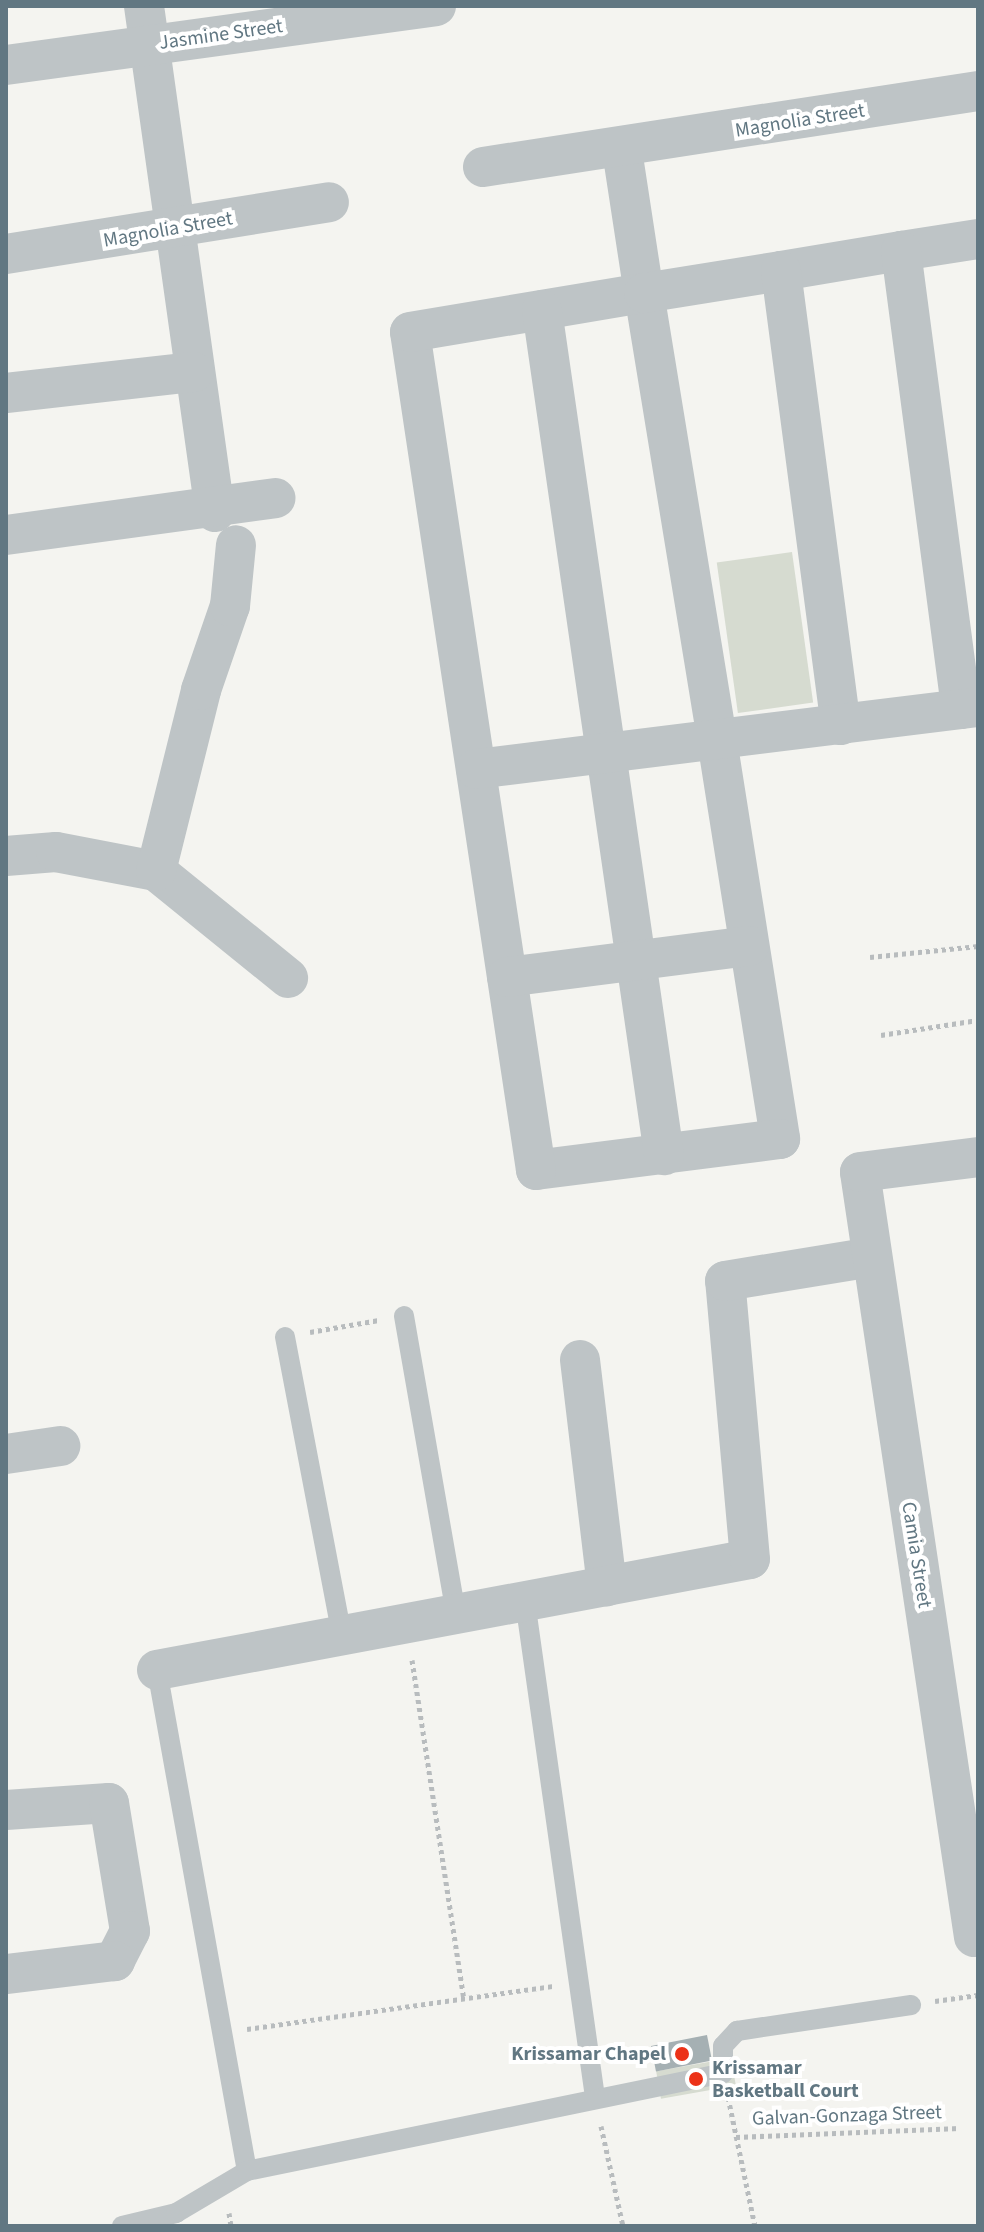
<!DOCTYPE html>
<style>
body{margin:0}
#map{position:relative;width:984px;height:2232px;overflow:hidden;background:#f4f4f0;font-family:"Source Sans 3",sans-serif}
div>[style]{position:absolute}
.green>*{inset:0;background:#d6dbd0;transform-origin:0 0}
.building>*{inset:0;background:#a5b0b3;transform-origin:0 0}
.path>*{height:5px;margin-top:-2.5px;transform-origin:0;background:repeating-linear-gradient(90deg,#b8bcbe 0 4px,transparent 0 8px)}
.lane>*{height:20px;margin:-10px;padding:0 10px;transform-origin:10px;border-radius:10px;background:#bec4c6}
.street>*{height:40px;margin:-20px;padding:0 20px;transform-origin:20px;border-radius:20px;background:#bec4c6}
.dots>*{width:22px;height:22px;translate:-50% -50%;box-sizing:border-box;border:4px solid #fff;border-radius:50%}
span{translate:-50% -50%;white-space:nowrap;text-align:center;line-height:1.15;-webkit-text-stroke:8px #fff;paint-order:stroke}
.street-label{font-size:20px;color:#617782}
.poi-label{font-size:20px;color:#617782;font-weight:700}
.right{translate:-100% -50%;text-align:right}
.left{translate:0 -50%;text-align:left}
.frame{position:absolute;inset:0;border:8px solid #617782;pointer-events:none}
</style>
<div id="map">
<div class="green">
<i style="left:792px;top:552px;width:152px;height:76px;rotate:82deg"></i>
<i style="left:731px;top:2058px;width:28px;height:76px;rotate:80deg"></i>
</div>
<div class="building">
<i style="left:707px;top:2035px;width:26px;height:57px;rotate:79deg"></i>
</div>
<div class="path">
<i style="left:870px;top:957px;width:109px;rotate:-5.8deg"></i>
<i style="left:881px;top:1035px;width:98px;rotate:-8.8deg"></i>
<i style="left:310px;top:1332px;width:70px;rotate:-9.9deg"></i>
<i style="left:412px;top:1660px;width:343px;rotate:81.3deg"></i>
<i style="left:935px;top:2001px;width:43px;rotate:-7.9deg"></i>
<i style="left:247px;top:2029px;width:310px;rotate:-8deg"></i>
<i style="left:728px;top:2097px;width:132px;rotate:78.2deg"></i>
<i style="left:601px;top:2126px;width:102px;rotate:77.6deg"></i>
<i style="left:736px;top:2137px;width:224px;rotate:-2.3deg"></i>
<i style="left:229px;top:2213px;width:13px;rotate:81deg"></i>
</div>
<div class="lane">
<i style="left:404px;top:1316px;width:302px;rotate:80.1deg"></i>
<i style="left:285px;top:1337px;width:303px;rotate:79.2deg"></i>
<i style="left:525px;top:1601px;width:501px;rotate:81.97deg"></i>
<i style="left:157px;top:1670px;width:509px;rotate:79.82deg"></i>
<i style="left:122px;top:2226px;width:56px;rotate:-13.5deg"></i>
<i style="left:176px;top:2213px;width:82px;rotate:-30.6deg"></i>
<i style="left:247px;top:2171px;width:486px;rotate:-11.6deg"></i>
<i style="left:723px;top:2073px;width:27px;rotate:-90deg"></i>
<i style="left:723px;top:2046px;width:21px;rotate:-47deg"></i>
<i style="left:737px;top:2031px;width:176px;rotate:-8.5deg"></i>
</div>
<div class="street">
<i style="left:144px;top:6px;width:511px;rotate:82.01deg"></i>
<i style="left:6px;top:65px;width:434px;rotate:-7.8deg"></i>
<i style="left:622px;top:150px;width:145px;rotate:81.3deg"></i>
<i style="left:644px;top:293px;width:453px;rotate:80.7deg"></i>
<i style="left:717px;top:740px;width:404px;rotate:81deg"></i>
<i style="left:780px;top:1139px;width:246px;rotate:172.8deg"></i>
<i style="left:536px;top:1170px;width:847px;rotate:-98.55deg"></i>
<i style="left:410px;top:332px;width:237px;rotate:-9.5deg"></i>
<i style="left:644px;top:293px;width:139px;rotate:-9.1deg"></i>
<i style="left:781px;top:271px;width:122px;rotate:-9.5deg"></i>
<i style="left:901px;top:251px;width:78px;rotate:-8.9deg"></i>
<i style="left:483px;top:167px;width:501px;rotate:-8.73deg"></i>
<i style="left:901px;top:251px;width:462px;rotate:82.5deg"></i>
<i style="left:6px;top:254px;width:327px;rotate:-9.1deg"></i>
<i style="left:781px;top:271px;width:458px;rotate:82.5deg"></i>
<i style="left:542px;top:310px;width:854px;rotate:81.78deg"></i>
<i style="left:6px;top:393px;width:189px;rotate:-6.4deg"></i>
<i style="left:6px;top:535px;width:272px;rotate:-7.8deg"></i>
<i style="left:476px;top:769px;width:506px;rotate:-7.04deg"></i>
<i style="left:6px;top:856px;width:50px;rotate:-4.6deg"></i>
<i style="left:56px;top:852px;width:102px;rotate:10.8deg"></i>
<i style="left:156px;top:871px;width:170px;rotate:39deg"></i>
<i style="left:156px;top:871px;width:187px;rotate:-76deg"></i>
<i style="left:201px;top:690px;width:89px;rotate:-71deg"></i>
<i style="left:230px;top:606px;width:61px;rotate:-84.4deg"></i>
<i style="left:507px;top:977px;width:244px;rotate:-7.3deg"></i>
<i style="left:580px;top:1360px;width:228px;rotate:83.2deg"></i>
<i style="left:6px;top:1454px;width:55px;rotate:-8.4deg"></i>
<i style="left:157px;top:1670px;width:603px;rotate:-10.6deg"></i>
<i style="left:750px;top:1559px;width:279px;rotate:-95.1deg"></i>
<i style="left:725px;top:1281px;width:149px;rotate:-9.3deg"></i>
<i style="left:6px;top:1810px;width:103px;rotate:-3.9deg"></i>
<i style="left:109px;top:1803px;width:130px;rotate:80.7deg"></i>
<i style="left:130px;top:1931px;width:34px;rotate:117deg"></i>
<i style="left:115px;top:1961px;width:110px;rotate:173.2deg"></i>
<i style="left:974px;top:1937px;width:773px;rotate:-98.48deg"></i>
<i style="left:860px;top:1172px;width:119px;rotate:-7.2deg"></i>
</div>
<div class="dots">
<i style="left:682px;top:2054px;background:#ec3218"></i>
<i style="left:696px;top:2079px;background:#ec3218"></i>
</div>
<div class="street-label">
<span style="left:221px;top:35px;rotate:-8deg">Jasmine Street</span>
<span style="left:800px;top:121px;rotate:-9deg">Magnolia Street</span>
<span style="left:168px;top:230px;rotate:-10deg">Magnolia Street</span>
<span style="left:916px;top:1555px;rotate:81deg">Camia Street</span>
<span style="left:847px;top:2116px;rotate:-2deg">Galvan-Gonzaga Street</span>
</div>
<div class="poi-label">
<span class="right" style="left:666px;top:2054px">Krissamar Chapel</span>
<span class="left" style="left:712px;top:2080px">Krissamar<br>Basketball Court</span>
</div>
<div class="frame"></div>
</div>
